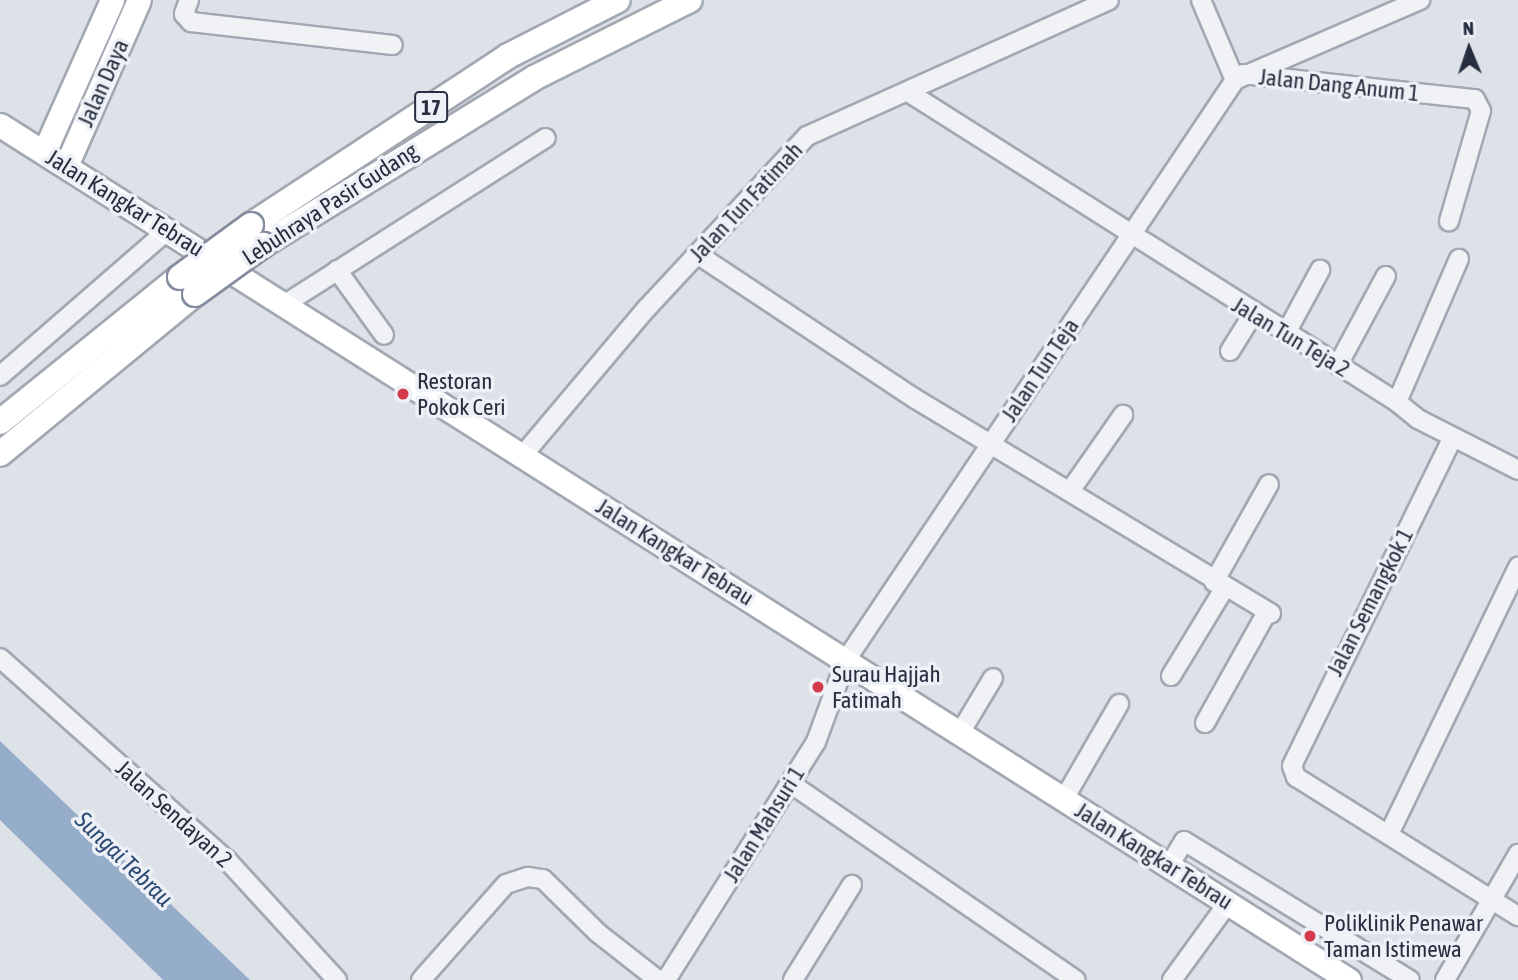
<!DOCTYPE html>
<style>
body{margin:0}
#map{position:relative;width:1518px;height:980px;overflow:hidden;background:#dde1e8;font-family:"Asap Condensed",sans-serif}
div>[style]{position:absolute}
.water>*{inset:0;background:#96adca}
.roads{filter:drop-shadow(2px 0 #a2a8b2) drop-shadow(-2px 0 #a2a8b2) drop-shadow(0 2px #a2a8b2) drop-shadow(0 -2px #a2a8b2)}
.minor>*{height:18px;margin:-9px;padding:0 9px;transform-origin:9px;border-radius:9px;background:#f0f2f6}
.major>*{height:23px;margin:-11.5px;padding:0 11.5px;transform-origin:11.5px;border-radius:11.5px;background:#fff}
.highway>*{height:24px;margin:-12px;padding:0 12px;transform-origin:12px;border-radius:12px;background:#fff}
.bridges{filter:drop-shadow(2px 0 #848d9f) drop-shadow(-2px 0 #848d9f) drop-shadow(0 2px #848d9f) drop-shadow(0 -2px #848d9f)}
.highway-bridge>*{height:24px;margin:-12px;padding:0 12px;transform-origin:12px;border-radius:12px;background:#fff}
.dots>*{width:19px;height:19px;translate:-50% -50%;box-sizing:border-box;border:4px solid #edf0f6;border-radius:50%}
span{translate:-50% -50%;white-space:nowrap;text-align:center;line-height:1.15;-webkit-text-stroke:7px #edf0f6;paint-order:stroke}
.shield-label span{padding:2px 5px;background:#edf0f6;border:2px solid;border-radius:5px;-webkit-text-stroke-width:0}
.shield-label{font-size:21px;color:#262e3f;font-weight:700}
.street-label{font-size:23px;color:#262e3f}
.poi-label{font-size:23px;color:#262e3f}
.left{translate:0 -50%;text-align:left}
.water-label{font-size:24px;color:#2e4b75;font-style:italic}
.north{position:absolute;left:1434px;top:14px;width:70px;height:70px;-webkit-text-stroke:5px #edf0f6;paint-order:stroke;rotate:358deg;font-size:19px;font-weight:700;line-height:28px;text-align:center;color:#262e3f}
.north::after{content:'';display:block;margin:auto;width:24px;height:32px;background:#262e3f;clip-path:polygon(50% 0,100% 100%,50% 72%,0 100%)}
</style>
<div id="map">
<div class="water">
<i style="clip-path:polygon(0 741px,250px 980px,163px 980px,0 820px)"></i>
</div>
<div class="roads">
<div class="minor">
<i style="left:189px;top:0;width:15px;rotate:110deg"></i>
<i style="left:184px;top:14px;width:11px;rotate:49deg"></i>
<i style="left:191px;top:22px;width:203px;rotate:6.5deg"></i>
<i style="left:1201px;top:0;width:87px;rotate:67deg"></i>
<i style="left:1243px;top:74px;width:233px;rotate:6.2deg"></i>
<i style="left:1475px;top:99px;width:13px;rotate:63deg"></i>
<i style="left:1481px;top:111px;width:115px;rotate:106.2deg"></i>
<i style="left:908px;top:92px;width:579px;rotate:32.37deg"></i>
<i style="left:1397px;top:402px;width:27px;rotate:39deg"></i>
<i style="left:1418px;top:419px;width:112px;rotate:27deg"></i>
<i style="left:697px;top:254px;width:260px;rotate:33.6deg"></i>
<i style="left:914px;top:398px;width:417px;rotate:31.1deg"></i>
<i style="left:337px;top:270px;width:80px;rotate:54.1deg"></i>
<i style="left:285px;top:304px;width:309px;rotate:-32.5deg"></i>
<i style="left:1286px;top:333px;width:72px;rotate:-61.6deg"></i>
<i style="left:1230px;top:351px;width:44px;rotate:-58.1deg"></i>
<i style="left:1338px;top:365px;width:101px;rotate:-61.7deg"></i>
<i style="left:0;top:376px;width:223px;rotate:-41deg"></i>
<i style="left:1397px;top:402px;width:156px;rotate:-66.6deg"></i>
<i style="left:1452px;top:439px;width:364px;rotate:116.1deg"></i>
<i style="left:1292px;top:766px;width:12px;rotate:70deg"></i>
<i style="left:1296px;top:777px;width:262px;rotate:32.1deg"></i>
<i style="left:523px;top:455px;width:192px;rotate:-49.9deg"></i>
<i style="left:647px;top:308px;width:235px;rotate:-47.1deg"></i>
<i style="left:807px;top:136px;width:331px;rotate:-24.2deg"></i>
<i style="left:1070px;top:491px;width:93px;rotate:-55.1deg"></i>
<i style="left:1214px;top:582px;width:112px;rotate:-60.7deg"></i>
<i style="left:0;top:658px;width:304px;rotate:41.7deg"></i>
<i style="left:227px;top:860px;width:163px;rotate:47.5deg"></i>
<i style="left:1171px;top:676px;width:102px;rotate:-58.7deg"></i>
<i style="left:1205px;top:723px;width:127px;rotate:-60.8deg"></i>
<i style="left:960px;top:733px;width:64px;rotate:-59deg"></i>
<i style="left:790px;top:783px;width:347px;rotate:34.6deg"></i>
<i style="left:1064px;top:799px;width:110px;rotate:-59.9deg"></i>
<i style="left:1389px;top:834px;width:297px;rotate:-64.2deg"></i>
<i style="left:1169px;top:866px;width:29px;rotate:-59deg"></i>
<i style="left:1184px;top:841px;width:265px;rotate:31.6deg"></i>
<i style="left:421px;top:980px;width:128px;rotate:-48.5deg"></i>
<i style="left:506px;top:884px;width:23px;rotate:-18deg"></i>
<i style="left:528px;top:877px;width:15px;rotate:8deg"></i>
<i style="left:543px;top:879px;width:77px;rotate:44.5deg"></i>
<i style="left:598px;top:933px;width:76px;rotate:38.1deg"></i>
<i style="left:666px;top:980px;width:281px;rotate:-57.8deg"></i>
<i style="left:816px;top:742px;width:87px;rotate:-69.9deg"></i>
<i style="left:846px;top:660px;width:698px;rotate:-56.15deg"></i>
<i style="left:1235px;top:80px;width:202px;rotate:-23.4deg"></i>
<i style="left:793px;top:980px;width:112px;rotate:-58.2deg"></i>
<i style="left:1172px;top:980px;width:95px;rotate:-54deg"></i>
<i style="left:1445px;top:980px;width:146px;rotate:-59.9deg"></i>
</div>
<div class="major">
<i style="left:0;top:125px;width:1597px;rotate:32.37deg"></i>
<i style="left:44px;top:152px;width:167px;rotate:-65.9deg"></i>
<i style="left:66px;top:166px;width:181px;rotate:-66.3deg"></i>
</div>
<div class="highway">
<i style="left:251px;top:225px;width:308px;rotate:-33.3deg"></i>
<i style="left:508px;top:56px;width:123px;rotate:-27deg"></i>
<i style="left:263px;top:245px;width:318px;rotate:-31.6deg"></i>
<i style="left:534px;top:78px;width:174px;rotate:-26.6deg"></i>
<i style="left:0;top:422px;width:231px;rotate:-38.9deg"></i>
<i style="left:0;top:454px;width:252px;rotate:-39.4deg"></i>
</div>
</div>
<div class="bridges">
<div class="highway-bridge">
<i style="left:180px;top:277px;width:88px;rotate:-36.2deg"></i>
<i style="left:195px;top:294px;width:84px;rotate:-35.8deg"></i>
</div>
</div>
<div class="dots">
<i style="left:403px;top:394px;background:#d53a4a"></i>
<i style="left:818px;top:687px;background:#d53a4a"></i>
<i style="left:1310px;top:936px;background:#d53a4a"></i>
</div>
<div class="shield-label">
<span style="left:431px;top:107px">17</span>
</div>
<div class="street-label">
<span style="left:103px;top:83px;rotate:-66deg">Jalan Daya</span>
<span style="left:1339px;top:85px;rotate:6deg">Jalan Dang Anum 1</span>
<span style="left:746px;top:202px;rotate:-47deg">Jalan Tun Fatimah</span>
<span style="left:125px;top:203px;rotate:32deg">Jalan Kangkar Tebrau</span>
<span style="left:330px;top:204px;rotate:-33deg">Lebuhraya Pasir Gudang</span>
<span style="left:1291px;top:337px;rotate:31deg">Jalan Tun Teja 2</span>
<span style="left:1040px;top:370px;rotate:-56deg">Jalan Tun Teja</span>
<span style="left:675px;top:552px;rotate:32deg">Jalan Kangkar Tebrau</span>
<span style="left:1370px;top:602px;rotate:-63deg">Jalan Semangkok 1</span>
<span style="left:174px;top:814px;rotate:42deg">Jalan Sendayan 2</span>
<span style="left:764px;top:824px;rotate:-58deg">Jalan Mahsuri 1</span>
<span style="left:1154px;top:856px;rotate:32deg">Jalan Kangkar Tebrau</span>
</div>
<div class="poi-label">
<span class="left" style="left:417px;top:394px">Restoran<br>Pokok Ceri</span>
<span class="left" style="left:832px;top:687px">Surau Hajjah<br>Fatimah</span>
<span class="left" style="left:1324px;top:936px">Poliklinik Penawar<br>Taman Istimewa</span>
</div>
<div class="water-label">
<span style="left:124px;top:859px;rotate:44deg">Sungai Tebrau</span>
</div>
<div class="north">N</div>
</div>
